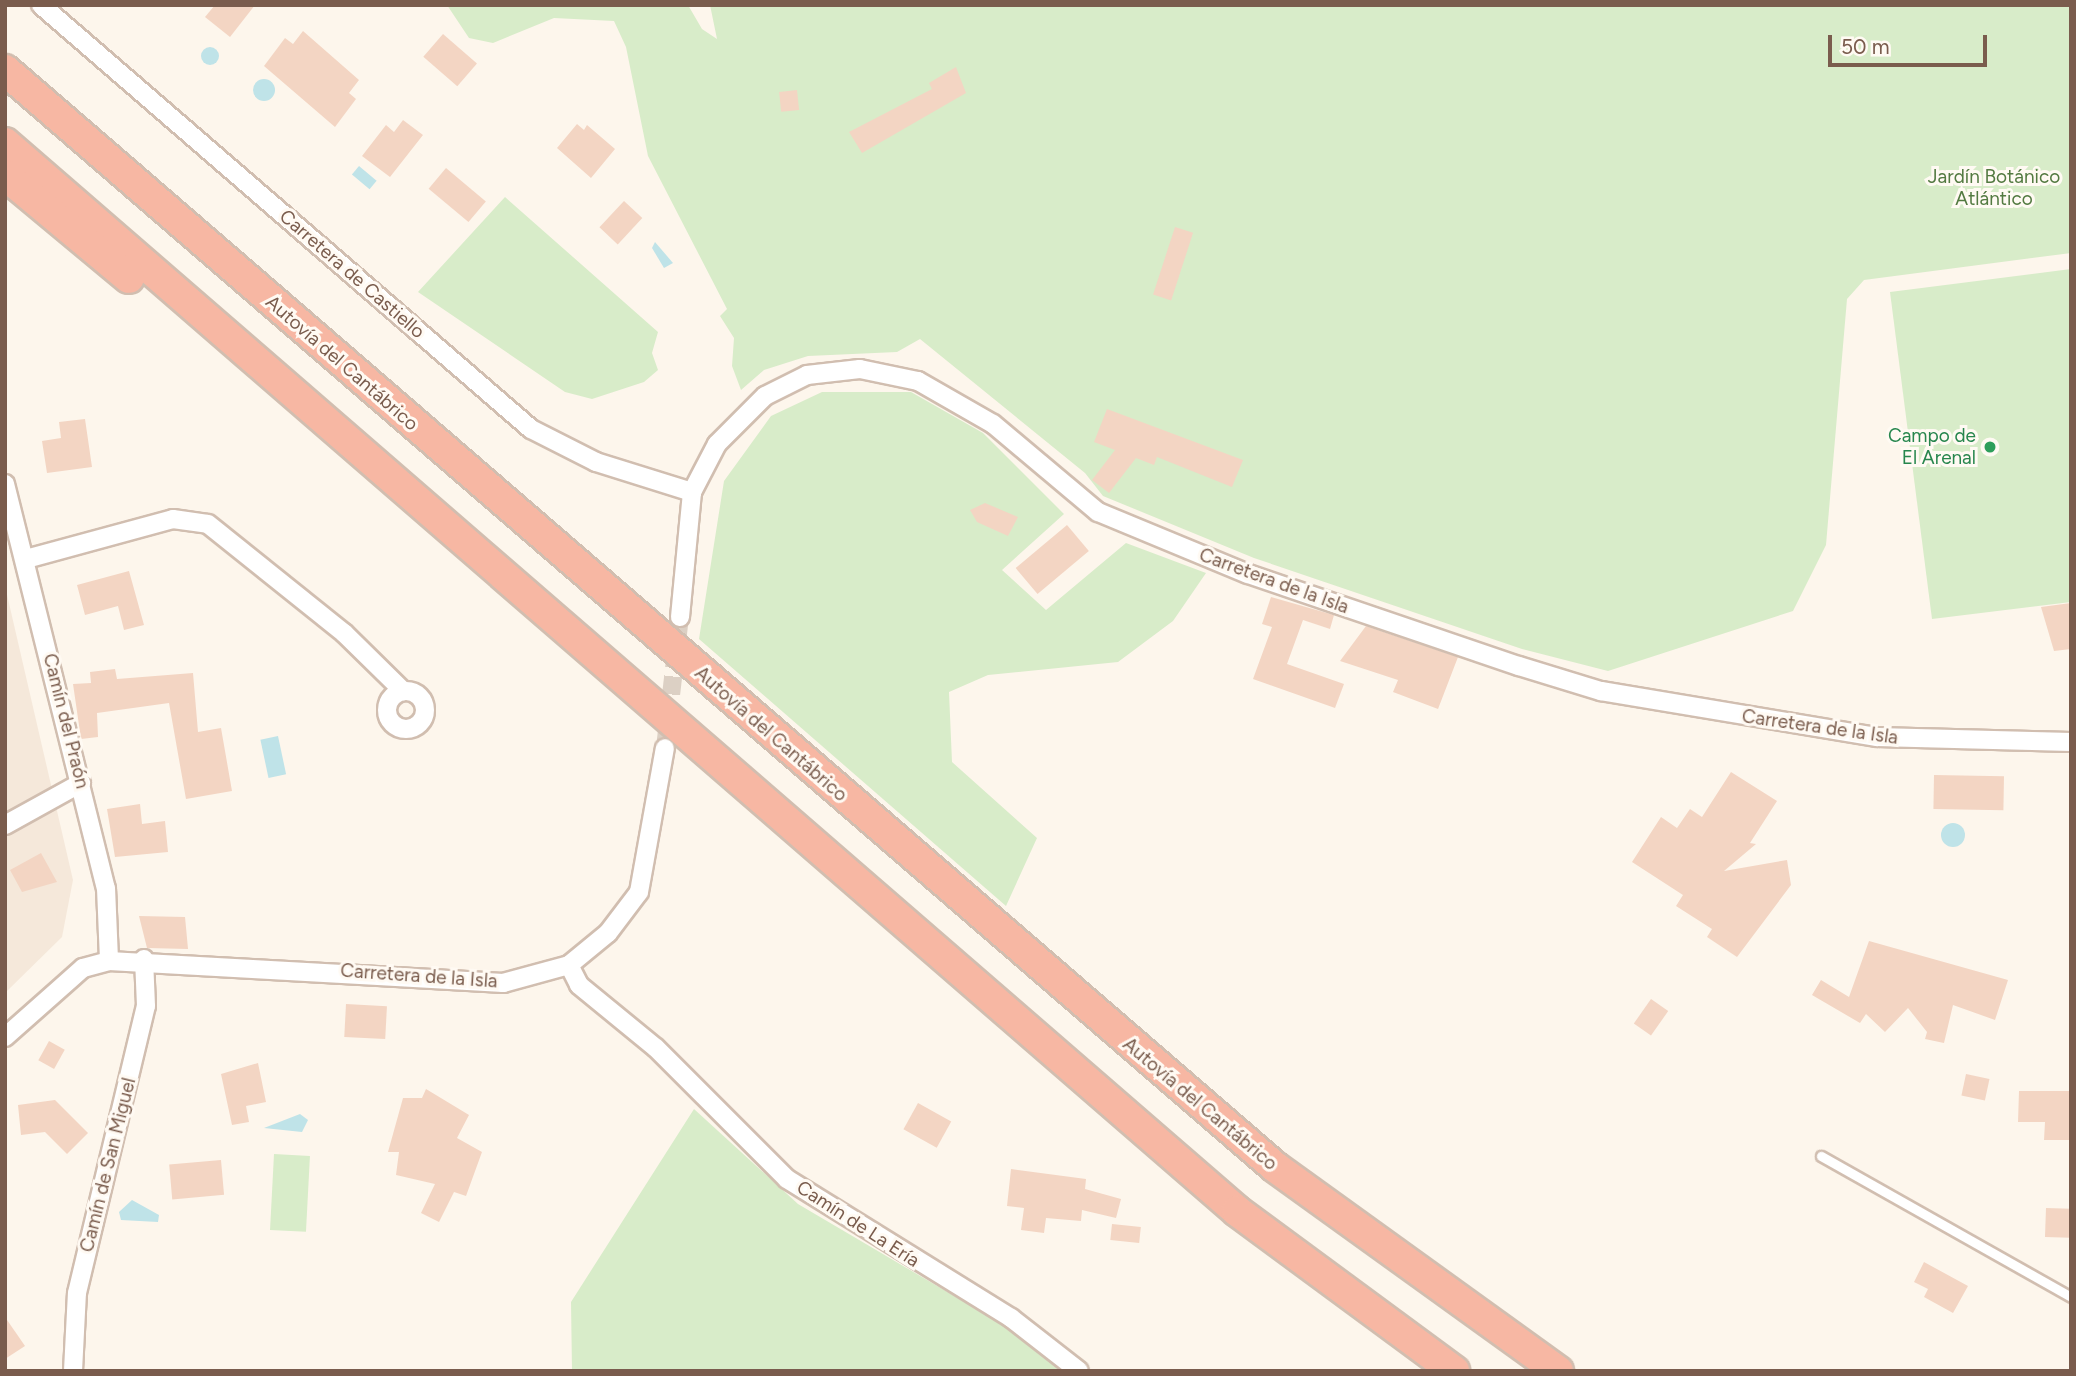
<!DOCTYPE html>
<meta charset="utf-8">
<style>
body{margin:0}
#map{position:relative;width:2076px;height:1376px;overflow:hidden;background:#fdf6ec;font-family:Figtree,sans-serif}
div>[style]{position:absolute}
.residential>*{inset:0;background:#f5e8da}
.green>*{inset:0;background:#d8ecc9;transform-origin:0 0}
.water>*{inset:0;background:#bfe3e8;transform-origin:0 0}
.round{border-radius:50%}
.building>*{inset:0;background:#f3d5c3;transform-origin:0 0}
.street-tunnel>*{height:18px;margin-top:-9px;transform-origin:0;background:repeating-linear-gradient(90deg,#dcd0c4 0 18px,transparent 0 27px)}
.roads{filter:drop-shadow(2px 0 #d1beb0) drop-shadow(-2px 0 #d1beb0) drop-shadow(0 2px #d1beb0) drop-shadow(0 -2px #d1beb0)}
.lane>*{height:9px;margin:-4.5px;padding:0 4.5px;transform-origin:4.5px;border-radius:4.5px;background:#fff}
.street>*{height:18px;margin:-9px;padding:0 9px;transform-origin:9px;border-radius:9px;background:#fff}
.street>.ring{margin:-9px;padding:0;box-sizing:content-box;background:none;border:18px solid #fff;border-radius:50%}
.highway>*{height:30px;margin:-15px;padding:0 15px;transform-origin:15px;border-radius:15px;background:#f7b7a3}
.dots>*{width:19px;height:19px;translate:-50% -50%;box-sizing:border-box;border:4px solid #fffaf3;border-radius:50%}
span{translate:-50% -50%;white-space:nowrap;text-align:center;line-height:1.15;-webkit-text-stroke:6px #fffaf3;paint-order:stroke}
.park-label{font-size:19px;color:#537a41}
.street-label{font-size:19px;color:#7a5c4d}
.leisure-label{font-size:19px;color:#27864d}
.right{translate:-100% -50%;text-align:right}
.frame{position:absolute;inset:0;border:7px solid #7a5c4d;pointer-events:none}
.scale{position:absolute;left:1828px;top:35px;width:159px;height:32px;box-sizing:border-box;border:4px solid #7a5c4d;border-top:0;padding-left:9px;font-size:21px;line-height:24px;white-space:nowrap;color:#7a5c4d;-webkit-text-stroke:5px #fffaf3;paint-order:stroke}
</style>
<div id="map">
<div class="residential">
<i style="clip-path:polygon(5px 586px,73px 880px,62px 937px,5px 993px)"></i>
</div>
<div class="green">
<i style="clip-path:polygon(447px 5px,688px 5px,702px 29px,717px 39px,710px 5px,2071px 5px,2071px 253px,1864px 280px,1847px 299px,1826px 545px,1793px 611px,1608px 671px,1522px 649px,1254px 558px,1103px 496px,1085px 473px,920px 339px,897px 352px,808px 356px,764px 370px,741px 390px,732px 366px,734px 338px,720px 316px,727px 309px,648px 156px,626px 47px,614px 21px,554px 18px,493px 43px,469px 38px)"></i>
<i style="clip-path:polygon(505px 197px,658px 332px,652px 353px,658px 370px,644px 382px,592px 399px,565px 392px,418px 292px)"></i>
<i style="clip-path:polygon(2071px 269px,2071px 602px,1932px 619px,1890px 292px)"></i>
<i style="clip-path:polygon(822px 392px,911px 392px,983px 433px,1064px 514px,1002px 570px,1046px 610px,1126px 543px,1206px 573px,1173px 621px,1118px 662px,988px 675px,949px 692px,952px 762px,1037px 838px,1006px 906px,699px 639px,724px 481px,771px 416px)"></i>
<i style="clip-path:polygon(694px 1109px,798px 1204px,995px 1320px,1065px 1371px,572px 1371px,571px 1302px)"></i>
<i style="left:274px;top:1154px;width:36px;height:76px;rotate:3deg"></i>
</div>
<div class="water">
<i class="round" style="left:201px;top:47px;width:18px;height:18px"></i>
<i class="round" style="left:253px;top:79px;width:22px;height:22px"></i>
<i style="left:359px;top:166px;width:23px;height:11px;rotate:40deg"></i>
<i style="clip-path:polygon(655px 242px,673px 263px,664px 268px,652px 248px)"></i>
<i style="left:278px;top:736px;width:39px;height:18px;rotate:78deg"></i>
<i class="round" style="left:1941px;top:823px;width:24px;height:24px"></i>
<i style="clip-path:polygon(300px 1114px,308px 1120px,302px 1132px,264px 1128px)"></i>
<i style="clip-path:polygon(132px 1200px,159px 1215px,158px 1222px,121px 1220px,119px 1212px)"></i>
</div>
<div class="building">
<i style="clip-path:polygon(215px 5px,255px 5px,230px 37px,205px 17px)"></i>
<i style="clip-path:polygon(303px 31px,359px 80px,349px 93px,356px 99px,335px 127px,264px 66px,285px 38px,293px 44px)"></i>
<i style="left:443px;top:34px;width:45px;height:30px;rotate:41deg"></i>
<i style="clip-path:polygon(956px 67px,966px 93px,862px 153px,849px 132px,932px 89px,929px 83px)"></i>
<i style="left:797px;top:90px;width:20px;height:18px;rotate:84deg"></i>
<i style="clip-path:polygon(403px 120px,423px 135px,390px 177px,362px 156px,386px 125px,394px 132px)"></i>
<i style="clip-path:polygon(577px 124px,584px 130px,587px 125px,615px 149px,591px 178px,557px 148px)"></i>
<i style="left:446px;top:168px;width:52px;height:27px;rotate:40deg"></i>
<i style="left:624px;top:201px;width:25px;height:36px;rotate:43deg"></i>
<i style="left:1175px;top:227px;width:19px;height:71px;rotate:18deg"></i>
<i style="clip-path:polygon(1107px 409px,1243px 460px,1232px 487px,1157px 457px,1154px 465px,1136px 458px,1109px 493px,1092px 480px,1115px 450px,1094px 442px)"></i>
<i style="clip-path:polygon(85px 419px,92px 467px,47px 473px,42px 441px,61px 438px,59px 422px)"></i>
<i style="clip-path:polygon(985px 503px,1018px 517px,1008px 536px,977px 522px,970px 510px)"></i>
<i style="left:1067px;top:525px;width:34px;height:67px;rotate:50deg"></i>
<i style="clip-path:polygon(129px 571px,144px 625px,124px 630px,118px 606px,85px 615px,77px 585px)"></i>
<i style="clip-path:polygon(1271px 597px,1334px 615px,1330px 629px,1303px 620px,1287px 664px,1344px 684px,1335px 708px,1253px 679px,1272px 627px,1262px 624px)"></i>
<i style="clip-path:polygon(2071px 603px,2071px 649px,2054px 651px,2041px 607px)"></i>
<i style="clip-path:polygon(1366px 626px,1458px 657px,1438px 709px,1393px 692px,1398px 680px,1340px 661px)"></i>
<i style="clip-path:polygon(115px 669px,117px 679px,193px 673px,198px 732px,221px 728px,232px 791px,186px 799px,169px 703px,97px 713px,98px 737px,81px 739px,73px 684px,91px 683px,90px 672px)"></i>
<i style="clip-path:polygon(1731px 772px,1777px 801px,1750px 843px,1756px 844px,1724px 871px,1787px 860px,1791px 885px,1737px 957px,1707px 937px,1712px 929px,1676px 906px,1683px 895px,1632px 862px,1661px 817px,1677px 828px,1690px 809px,1702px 817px)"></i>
<i style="left:1934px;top:775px;width:70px;height:34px;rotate:1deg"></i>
<i style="clip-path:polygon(140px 804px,142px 824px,165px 821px,168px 852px,115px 857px,107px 809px)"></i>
<i style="clip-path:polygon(41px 853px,57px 882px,22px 892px,10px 870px)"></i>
<i style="clip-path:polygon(139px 916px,185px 917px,188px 949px,147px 948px)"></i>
<i style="clip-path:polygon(1869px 941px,2008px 980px,1995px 1020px,1953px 1005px,1944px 1043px,1925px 1039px,1927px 1032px,1908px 1008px,1885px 1032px,1866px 1014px,1860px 1023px,1812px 995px,1821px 980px,1849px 997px)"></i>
<i style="left:1651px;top:999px;width:21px;height:30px;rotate:35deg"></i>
<i style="left:346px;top:1004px;width:41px;height:33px;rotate:3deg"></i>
<i style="left:49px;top:1041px;width:18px;height:22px;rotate:29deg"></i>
<i style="clip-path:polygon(258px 1063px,266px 1102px,246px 1106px,249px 1122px,232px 1125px,221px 1074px)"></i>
<i style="left:1966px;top:1074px;width:24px;height:22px;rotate:12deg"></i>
<i style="clip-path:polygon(426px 1089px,469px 1115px,457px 1138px,482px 1152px,466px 1196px,454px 1192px,439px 1222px,421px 1213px,435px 1184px,396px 1175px,399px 1152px,388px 1152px,403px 1098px,422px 1098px)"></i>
<i style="clip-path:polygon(2019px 1091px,2071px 1091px,2071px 1140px,2044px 1140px,2045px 1122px,2018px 1122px)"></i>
<i style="clip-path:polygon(55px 1100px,88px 1133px,67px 1154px,45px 1132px,21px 1135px,18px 1105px)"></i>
<i style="left:918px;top:1103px;width:38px;height:30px;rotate:29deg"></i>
<i style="left:221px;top:1160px;width:35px;height:52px;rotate:85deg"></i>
<i style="clip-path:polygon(1011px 1169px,1086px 1179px,1085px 1189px,1121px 1199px,1116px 1218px,1082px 1210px,1081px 1221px,1046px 1218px,1044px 1233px,1021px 1230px,1024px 1208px,1007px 1206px)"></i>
<i style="left:2046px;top:1208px;width:25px;height:29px;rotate:2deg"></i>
<i style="left:1112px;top:1224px;width:29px;height:16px;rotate:6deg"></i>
<i style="clip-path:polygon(1924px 1262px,1968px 1286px,1953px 1313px,1924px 1297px,1928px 1289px,1914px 1282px)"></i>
<i style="clip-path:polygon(5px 1317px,25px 1346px,5px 1359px)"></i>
</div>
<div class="street-tunnel">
<i style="left:665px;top:748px;width:132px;rotate:-83.5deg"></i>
</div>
<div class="roads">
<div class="lane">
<i style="left:1821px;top:1156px;width:287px;rotate:29.4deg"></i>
</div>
<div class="street">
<i style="left:41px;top:5px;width:648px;rotate:40.87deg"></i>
<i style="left:531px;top:429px;width:73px;rotate:26.9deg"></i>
<i style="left:596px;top:462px;width:101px;rotate:17.4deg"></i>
<i style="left:5px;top:484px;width:416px;rotate:76deg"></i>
<i style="left:106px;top:888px;width:73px;rotate:87.6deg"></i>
<i style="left:26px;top:559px;width:152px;rotate:-15.2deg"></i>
<i style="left:173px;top:519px;width:35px;rotate:8deg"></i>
<i style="left:208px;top:524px;width:174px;rotate:38.7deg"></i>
<i style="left:344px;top:633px;width:83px;rotate:44.5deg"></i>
<i style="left:680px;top:617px;width:126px;rotate:-84.5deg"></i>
<i style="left:692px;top:492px;width:54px;rotate:-62.5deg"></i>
<i style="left:717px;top:444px;width:68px;rotate:-45deg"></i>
<i style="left:765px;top:396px;width:47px;rotate:-26.6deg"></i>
<i style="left:807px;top:375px;width:53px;rotate:-6.5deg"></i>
<i style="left:860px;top:369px;width:59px;rotate:11.7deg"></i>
<i style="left:918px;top:381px;width:86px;rotate:29.8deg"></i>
<i style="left:993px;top:424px;width:137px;rotate:40deg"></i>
<i style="left:1098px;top:512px;width:162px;rotate:22.5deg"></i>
<i style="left:1248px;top:574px;width:286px;rotate:18.8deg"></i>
<i style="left:1519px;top:666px;width:86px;rotate:17deg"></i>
<i style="left:1601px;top:691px;width:280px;rotate:9.5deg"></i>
<i style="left:1877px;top:737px;width:194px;rotate:1.5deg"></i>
<i class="ring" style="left:387px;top:691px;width:20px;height:20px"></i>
<i style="left:5px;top:825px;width:87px;rotate:-28.9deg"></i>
<i style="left:569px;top:965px;width:22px;rotate:63deg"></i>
<i style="left:579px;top:985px;width:99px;rotate:39.3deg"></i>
<i style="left:656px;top:1048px;width:185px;rotate:45deg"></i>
<i style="left:787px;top:1179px;width:264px;rotate:31.8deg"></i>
<i style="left:1011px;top:1318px;width:86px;rotate:37.9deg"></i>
<i style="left:5px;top:1037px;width:104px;rotate:-41.5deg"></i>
<i style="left:83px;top:968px;width:27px;rotate:-15deg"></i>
<i style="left:109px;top:961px;width:395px;rotate:3.2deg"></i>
<i style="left:503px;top:983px;width:68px;rotate:-15.3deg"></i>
<i style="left:569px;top:965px;width:50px;rotate:-39.4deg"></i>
<i style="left:608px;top:933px;width:51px;rotate:-52.9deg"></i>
<i style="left:639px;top:892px;width:146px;rotate:-79.8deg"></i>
<i style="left:73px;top:1371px;width:78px;rotate:-87.1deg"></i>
<i style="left:77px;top:1293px;width:295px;rotate:-76.5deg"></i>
<i style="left:146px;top:1006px;width:47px;rotate:-92.4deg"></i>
</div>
<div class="highway">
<i style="left:5px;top:70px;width:1678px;rotate:40.82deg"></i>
<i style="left:1275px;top:1167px;width:349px;rotate:35.8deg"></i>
<i style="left:5px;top:143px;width:1630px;rotate:40.92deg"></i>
<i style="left:1237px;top:1211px;width:270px;rotate:36.4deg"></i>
<i style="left:5px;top:175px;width:161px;rotate:39.7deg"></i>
</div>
</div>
<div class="dots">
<i style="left:1990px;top:447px;background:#2e9e5b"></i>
</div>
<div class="park-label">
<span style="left:1994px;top:188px">Jardín Botánico<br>Atlántico</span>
</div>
<div class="street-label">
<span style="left:352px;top:274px;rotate:41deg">Carretera de Castiello</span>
<span style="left:342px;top:363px;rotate:41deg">Autovía del Cantábrico</span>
<span style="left:1274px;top:581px;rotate:20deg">Carretera de la Isla</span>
<span style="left:66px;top:721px;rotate:76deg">Camín del Praón</span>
<span style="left:1820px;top:727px;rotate:8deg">Carretera de la Isla</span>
<span style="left:771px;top:734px;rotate:41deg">Autovía del Cantábrico</span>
<span style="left:419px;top:976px;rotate:4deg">Carretera de la Isla</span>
<span style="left:1200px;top:1104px;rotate:40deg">Autovía del Cantábrico</span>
<span style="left:108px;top:1165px;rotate:-76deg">Camín de San Miguel</span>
<span style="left:858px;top:1224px;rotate:33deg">Camín de La Ería</span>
</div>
<div class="leisure-label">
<span class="right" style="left:1976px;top:447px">Campo de<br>El Arenal</span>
</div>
<div class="frame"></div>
<div class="scale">50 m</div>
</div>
